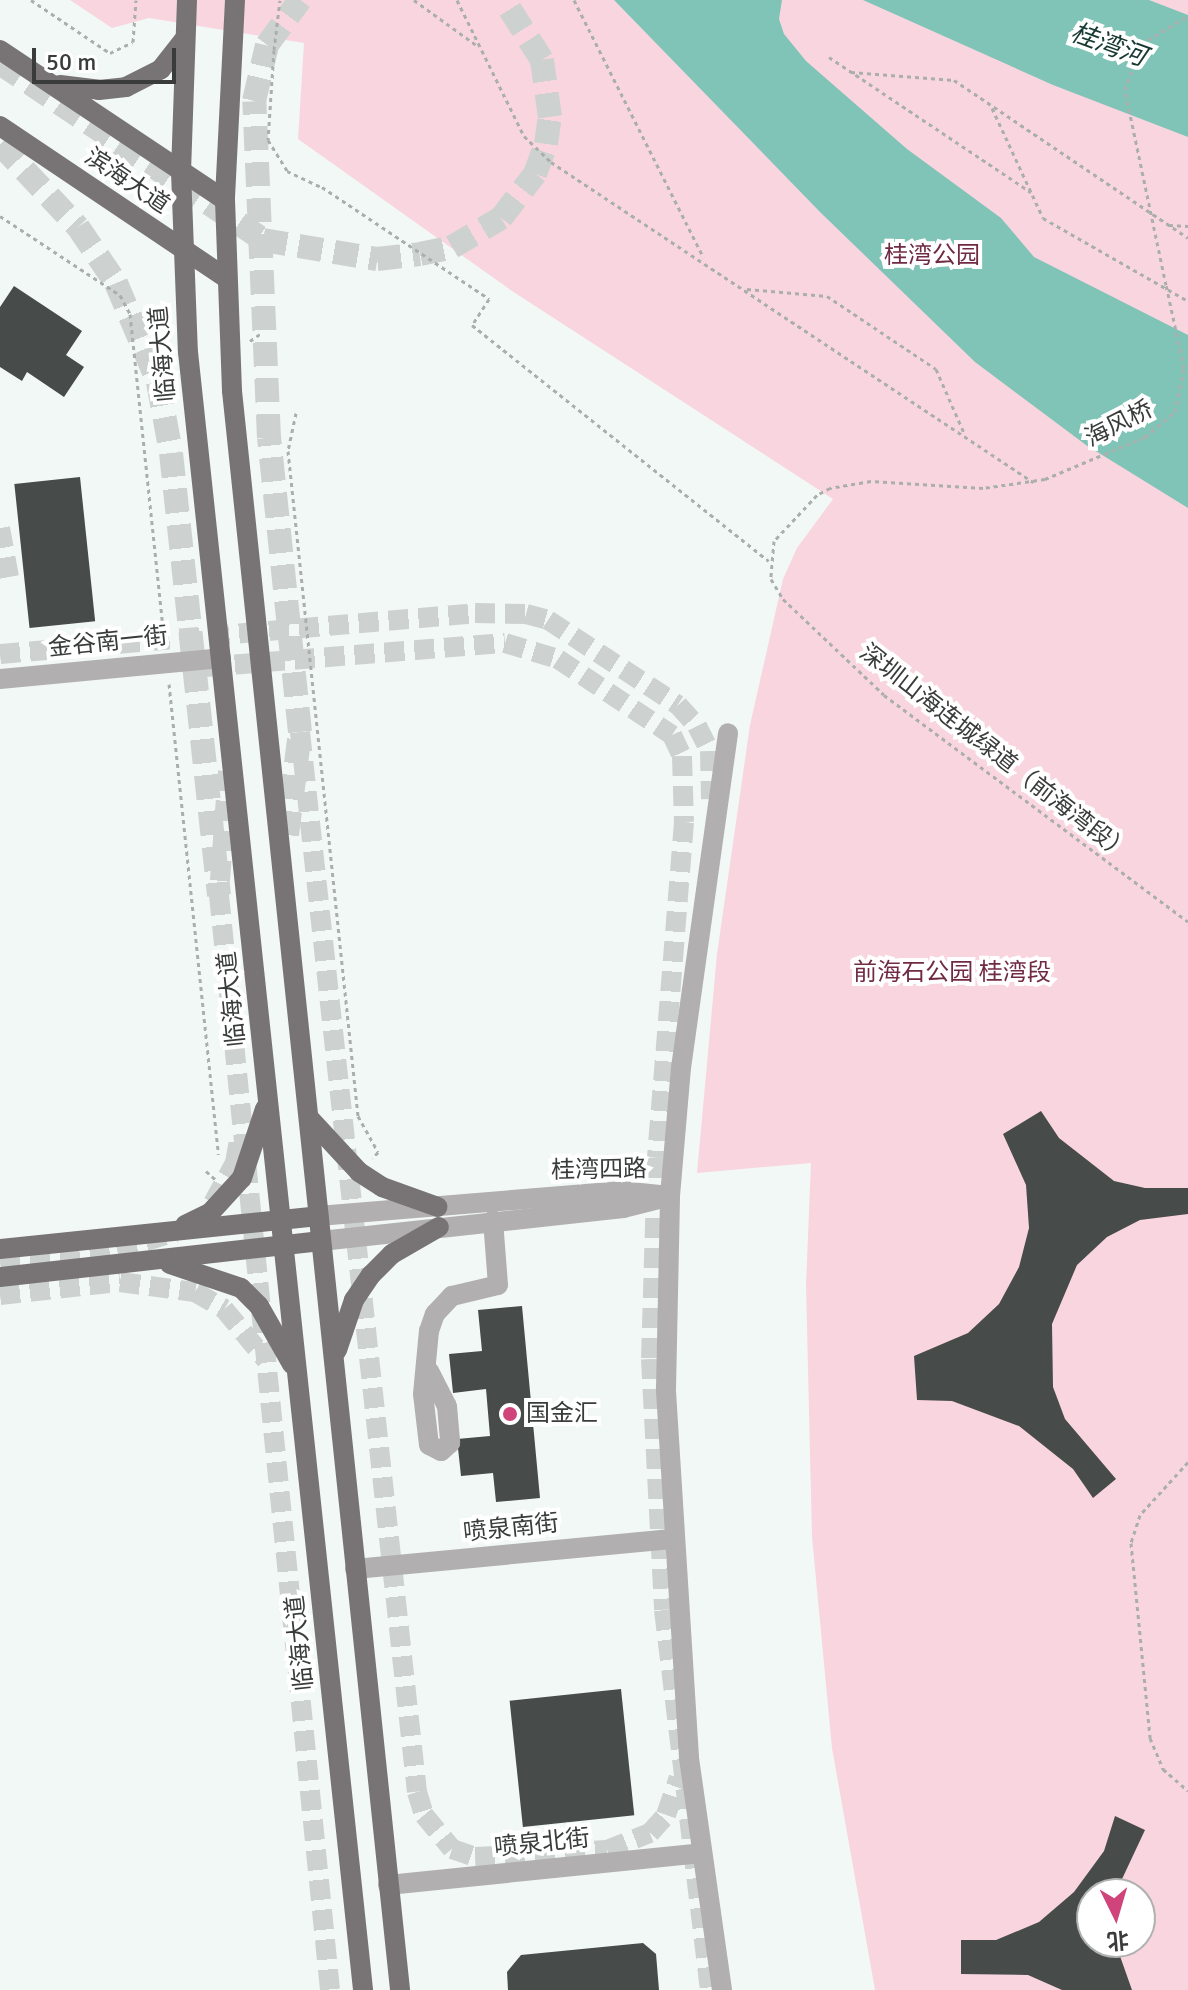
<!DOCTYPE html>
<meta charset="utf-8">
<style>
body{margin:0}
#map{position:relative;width:1188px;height:1990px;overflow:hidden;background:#f2f8f6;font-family:Signika,"Noto Sans SC",sans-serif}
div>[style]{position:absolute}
.green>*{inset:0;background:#f9d5df}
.water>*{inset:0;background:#80c4b7}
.building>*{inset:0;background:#474c4a;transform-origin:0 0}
.minor-tunnel>*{height:20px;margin-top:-10px;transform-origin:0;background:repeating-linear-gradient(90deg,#cdd2d1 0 20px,transparent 0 30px)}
.major-tunnel>*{height:20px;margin-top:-10px;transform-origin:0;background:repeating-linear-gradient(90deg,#cdd2d1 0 20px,transparent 0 30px)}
.highway-tunnel>*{height:24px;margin-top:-12px;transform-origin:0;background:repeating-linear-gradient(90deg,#cdd2d1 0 24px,transparent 0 36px)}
.path>*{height:3px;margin-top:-1.5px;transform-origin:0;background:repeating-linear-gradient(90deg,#aaafad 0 4px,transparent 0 8px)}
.minor>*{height:20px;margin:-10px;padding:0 10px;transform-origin:10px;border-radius:10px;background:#b1afb0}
.major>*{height:20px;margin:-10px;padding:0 10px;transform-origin:10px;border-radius:10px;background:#787475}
.path-bridge>*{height:3px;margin-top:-1.5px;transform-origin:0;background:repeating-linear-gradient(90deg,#aaafad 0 4px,transparent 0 8px)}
.dots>*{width:22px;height:22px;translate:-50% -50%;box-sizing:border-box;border:4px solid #fff;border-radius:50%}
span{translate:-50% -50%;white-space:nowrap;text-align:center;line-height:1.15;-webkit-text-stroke:8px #fff;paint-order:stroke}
.street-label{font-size:24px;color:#393c3b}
.park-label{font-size:24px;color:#702a44}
.poi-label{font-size:24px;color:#393c3b}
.left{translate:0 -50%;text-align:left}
.water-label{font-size:26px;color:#173933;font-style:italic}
.north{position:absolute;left:1076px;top:1878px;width:80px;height:80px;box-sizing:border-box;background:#fff;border:2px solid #b0b1b1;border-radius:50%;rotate:175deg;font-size:22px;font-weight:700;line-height:32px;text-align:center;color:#393c3b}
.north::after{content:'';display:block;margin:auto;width:28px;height:36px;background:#cf447b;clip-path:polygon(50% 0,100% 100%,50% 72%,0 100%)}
.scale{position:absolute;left:32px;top:48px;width:144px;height:36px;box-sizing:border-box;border:4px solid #393c3b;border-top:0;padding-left:10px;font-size:24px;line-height:28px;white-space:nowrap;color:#393c3b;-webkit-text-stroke:6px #fff;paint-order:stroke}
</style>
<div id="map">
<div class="green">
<i style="clip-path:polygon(evenodd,70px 0,1188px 0,1188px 1990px,875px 1990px,832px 1748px,812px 1537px,806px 1285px,811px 1163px,697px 1173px,717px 954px,750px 725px,783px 579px,797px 548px,833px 499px,512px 291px,298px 139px,304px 43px,149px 18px,112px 28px,70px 0,1092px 1894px,1140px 1894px,1140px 1942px,1092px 1942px,1092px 1894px)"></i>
</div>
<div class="water">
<i style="clip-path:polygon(614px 0,782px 0,779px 19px,784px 34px,806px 61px,907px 149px,1001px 218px,1034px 257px,1188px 335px,1188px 508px,1086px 445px,975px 362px,820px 212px)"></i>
<i style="clip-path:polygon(863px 0,1149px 0,1188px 15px,1188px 137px,1053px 85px)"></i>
</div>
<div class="building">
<i style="clip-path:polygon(14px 286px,82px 331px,66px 355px,84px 367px,64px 397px,27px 372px,22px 381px,0 367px,0 307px)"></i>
<i style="left:80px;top:477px;width:145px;height:66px;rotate:84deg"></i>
<i style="clip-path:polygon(1041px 1111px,1059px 1138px,1114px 1181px,1145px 1188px,1188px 1188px,1188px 1214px,1140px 1220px,1107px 1237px,1077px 1265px,1052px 1324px,1053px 1387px,1065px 1419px,1116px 1479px,1093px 1498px,1073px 1469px,1019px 1426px,952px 1401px,917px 1400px,914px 1356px,968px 1333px,999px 1304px,1019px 1267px,1029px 1228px,1026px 1185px,1003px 1134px)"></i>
<i style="clip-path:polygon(522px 1306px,540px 1498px,496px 1502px,493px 1473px,461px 1476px,457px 1439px,490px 1436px,486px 1389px,453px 1393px,449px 1354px,482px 1351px,478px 1310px)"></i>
<i style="left:621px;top:1689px;width:127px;height:112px;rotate:84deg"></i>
<i style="clip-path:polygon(1115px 1816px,1145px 1830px,1115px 1894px,1092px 1894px,1092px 1942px,1115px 1942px,1132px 1990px,1062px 1990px,1028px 1975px,961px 1974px,961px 1940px,996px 1940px,1039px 1922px,1074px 1892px,1104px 1851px)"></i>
<i style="clip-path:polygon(643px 1943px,656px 1954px,659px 1990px,508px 1990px,507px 1972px,521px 1955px)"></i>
</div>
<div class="minor-tunnel">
<i style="left:0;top:528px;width:50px;rotate:79.6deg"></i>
</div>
<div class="major-tunnel">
<i style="left:0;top:654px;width:477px;rotate:-4.9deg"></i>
<i style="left:475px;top:613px;width:51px;rotate:1.1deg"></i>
<i style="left:526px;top:614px;width:23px;rotate:15deg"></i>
<i style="left:548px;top:620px;width:155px;rotate:33.2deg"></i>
<i style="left:678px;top:705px;width:28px;rotate:48deg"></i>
<i style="left:697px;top:726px;width:28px;rotate:63deg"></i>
<i style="left:710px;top:751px;width:48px;rotate:88.8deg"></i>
<i style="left:205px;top:667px;width:301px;rotate:-4.6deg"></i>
<i style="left:505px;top:643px;width:55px;rotate:16.8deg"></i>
<i style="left:558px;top:659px;width:137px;rotate:33.7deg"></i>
<i style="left:672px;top:735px;width:23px;rotate:65deg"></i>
<i style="left:682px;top:756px;width:66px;rotate:88.3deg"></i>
<i style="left:684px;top:822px;width:337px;rotate:94.6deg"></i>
<i style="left:657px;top:1158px;width:201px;rotate:91.7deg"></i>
<i style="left:651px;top:1359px;width:251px;rotate:87deg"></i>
<i style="left:664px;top:1610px;width:383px;rotate:83.1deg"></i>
<i style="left:300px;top:732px;width:1066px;rotate:83.7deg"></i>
<i style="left:417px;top:1792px;width:24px;rotate:73deg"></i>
<i style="left:424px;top:1815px;width:44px;rotate:50.5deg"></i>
<i style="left:452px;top:1849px;width:24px;rotate:19deg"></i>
<i style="left:475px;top:1857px;width:132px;rotate:-3deg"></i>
<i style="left:607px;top:1850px;width:46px;rotate:-21.6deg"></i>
<i style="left:650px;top:1833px;width:24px;rotate:-48deg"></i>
<i style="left:666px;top:1815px;width:39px;rotate:-71deg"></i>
<i style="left:228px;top:771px;width:124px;rotate:94.2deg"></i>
<i style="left:219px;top:895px;width:1101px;rotate:84.21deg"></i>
<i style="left:213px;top:1203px;width:46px;rotate:-61.2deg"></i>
<i style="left:235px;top:1163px;width:22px;rotate:-80deg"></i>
<i style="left:0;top:1261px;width:118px;rotate:-5.4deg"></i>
<i style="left:117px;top:1250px;width:61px;rotate:-17.2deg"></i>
<i style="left:0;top:1295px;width:121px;rotate:-6.2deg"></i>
<i style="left:120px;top:1282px;width:76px;rotate:7.6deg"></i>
<i style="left:195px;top:1292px;width:34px;rotate:30deg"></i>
<i style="left:224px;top:1309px;width:66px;rotate:50.5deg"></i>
</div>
<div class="highway-tunnel">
<i style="left:0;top:63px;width:317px;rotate:33.9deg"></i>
<i style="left:263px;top:240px;width:116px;rotate:9.5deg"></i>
<i style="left:377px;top:259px;width:43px;rotate:-6.6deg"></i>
<i style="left:420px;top:254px;width:33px;rotate:-12deg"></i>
<i style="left:452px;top:247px;width:57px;rotate:-30.6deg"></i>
<i style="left:501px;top:218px;width:56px;rotate:-52.3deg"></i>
<i style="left:535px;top:174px;width:32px;rotate:-70deg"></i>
<i style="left:546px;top:144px;width:27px;rotate:-82deg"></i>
<i style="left:550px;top:117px;width:58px;rotate:-98deg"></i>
<i style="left:542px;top:60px;width:71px;rotate:-122.3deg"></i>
<i style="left:0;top:144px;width:114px;rotate:46.8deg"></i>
<i style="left:78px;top:227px;width:68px;rotate:55.8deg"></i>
<i style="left:116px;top:283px;width:108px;rotate:67deg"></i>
<i style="left:158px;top:382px;width:72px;rotate:79.6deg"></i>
<i style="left:171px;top:453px;width:445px;rotate:83.8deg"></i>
<i style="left:287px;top:835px;width:104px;rotate:-82.8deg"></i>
<i style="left:300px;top:732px;width:296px;rotate:-96deg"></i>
<i style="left:269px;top:438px;width:337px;rotate:-92.5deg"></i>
<i style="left:254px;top:101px;width:57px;rotate:-76.9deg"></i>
<i style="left:267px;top:45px;width:56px;rotate:-53.7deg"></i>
</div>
<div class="path">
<i style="left:31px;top:0;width:95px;rotate:33.9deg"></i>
<i style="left:110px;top:53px;width:25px;rotate:-26deg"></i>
<i style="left:133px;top:42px;width:42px;rotate:-85.9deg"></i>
<i style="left:414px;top:0;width:80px;rotate:35.9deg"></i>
<i style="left:457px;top:0;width:152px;rotate:63.8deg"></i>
<i style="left:524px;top:136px;width:37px;rotate:44deg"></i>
<i style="left:551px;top:162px;width:579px;rotate:33.58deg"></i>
<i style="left:574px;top:0;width:288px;rotate:63.3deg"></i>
<i style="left:274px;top:50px;width:90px;rotate:93.8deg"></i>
<i style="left:268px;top:140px;width:36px;rotate:58deg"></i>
<i style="left:287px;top:171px;width:38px;rotate:25deg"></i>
<i style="left:322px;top:187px;width:201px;rotate:33.8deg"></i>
<i style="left:489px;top:299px;width:31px;rotate:123deg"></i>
<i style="left:472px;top:325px;width:379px;rotate:38.5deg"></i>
<i style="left:829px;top:57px;width:243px;rotate:33.8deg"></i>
<i style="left:851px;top:72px;width:103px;rotate:4.4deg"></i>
<i style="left:954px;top:80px;width:282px;rotate:34deg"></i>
<i style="left:992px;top:108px;width:121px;rotate:65.1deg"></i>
<i style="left:1043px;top:218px;width:167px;rotate:29.8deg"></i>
<i style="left:0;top:216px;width:144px;rotate:33.4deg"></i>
<i style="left:120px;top:295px;width:21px;rotate:62deg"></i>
<i style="left:130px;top:314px;width:333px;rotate:84deg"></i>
<i style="left:1169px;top:225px;width:19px;rotate:3deg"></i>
<i style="left:1166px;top:285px;width:199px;rotate:-101.9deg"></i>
<i style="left:1125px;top:90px;width:49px;rotate:-70.8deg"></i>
<i style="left:1141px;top:44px;width:55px;rotate:-30.8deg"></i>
<i style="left:747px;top:289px;width:80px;rotate:5deg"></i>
<i style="left:827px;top:296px;width:131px;rotate:33.8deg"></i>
<i style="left:936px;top:369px;width:72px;rotate:66.3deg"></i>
<i style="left:250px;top:341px;width:12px;rotate:-35deg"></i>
<i style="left:296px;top:413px;width:39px;rotate:102deg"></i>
<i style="left:288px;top:451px;width:669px;rotate:83.99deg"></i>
<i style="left:358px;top:1116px;width:41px;rotate:60.9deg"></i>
<i style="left:378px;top:1152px;width:8px;rotate:130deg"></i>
<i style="left:1045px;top:479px;width:63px;rotate:171.7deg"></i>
<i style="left:983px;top:488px;width:112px;rotate:-176.4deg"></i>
<i style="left:871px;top:481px;width:42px;rotate:170.3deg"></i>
<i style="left:830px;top:488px;width:15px;rotate:152deg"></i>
<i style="left:817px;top:495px;width:63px;rotate:133.1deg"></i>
<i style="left:774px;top:541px;width:38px;rotate:95deg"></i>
<i style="left:771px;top:579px;width:23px;rotate:59deg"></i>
<i style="left:783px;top:599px;width:139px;rotate:43.5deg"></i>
<i style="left:884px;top:695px;width:379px;rotate:36.7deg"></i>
<i style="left:169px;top:684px;width:473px;rotate:84deg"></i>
<i style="left:206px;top:1171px;width:13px;rotate:42deg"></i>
<i style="left:1188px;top:1462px;width:72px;rotate:132.2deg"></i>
<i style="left:1140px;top:1515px;width:29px;rotate:108deg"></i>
<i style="left:1131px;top:1543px;width:196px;rotate:84.4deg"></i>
<i style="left:1150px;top:1738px;width:34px;rotate:67deg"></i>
<i style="left:1163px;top:1769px;width:33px;rotate:41deg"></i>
</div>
<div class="minor">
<i style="left:0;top:679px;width:222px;rotate:-5.4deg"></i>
<i style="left:318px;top:1216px;width:303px;rotate:-4.7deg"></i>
<i style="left:620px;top:1191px;width:50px;rotate:5.7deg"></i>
<i style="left:321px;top:1241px;width:304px;rotate:-6.2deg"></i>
<i style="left:623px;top:1208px;width:36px;rotate:-14deg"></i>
<i style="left:429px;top:1371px;width:39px;rotate:63deg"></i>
<i style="left:447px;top:1406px;width:37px;rotate:85deg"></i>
<i style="left:450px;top:1443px;width:12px;rotate:138deg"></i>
<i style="left:441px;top:1451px;width:13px;rotate:-153deg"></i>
<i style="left:429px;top:1445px;width:51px;rotate:-96.7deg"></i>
<i style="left:423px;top:1394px;width:63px;rotate:-84.6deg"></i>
<i style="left:429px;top:1331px;width:18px;rotate:-71deg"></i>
<i style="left:435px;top:1314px;width:25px;rotate:-47deg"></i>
<i style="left:452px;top:1296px;width:47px;rotate:-13.4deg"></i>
<i style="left:498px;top:1285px;width:65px;rotate:-94.4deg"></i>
<i style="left:355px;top:1569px;width:318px;rotate:-5.4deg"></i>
<i style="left:388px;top:1885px;width:315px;rotate:-5.8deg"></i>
<i style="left:722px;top:1990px;width:235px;rotate:-98.1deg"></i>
<i style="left:689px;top:1757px;width:369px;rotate:-93.6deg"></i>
<i style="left:666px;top:1389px;width:193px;rotate:-88.8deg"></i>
<i style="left:670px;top:1196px;width:128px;rotate:-85.1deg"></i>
<i style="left:681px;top:1068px;width:338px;rotate:-82deg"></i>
</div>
<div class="major">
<i style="left:187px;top:0;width:172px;rotate:92deg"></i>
<i style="left:181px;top:172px;width:180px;rotate:87.8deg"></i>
<i style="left:188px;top:352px;width:1647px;rotate:83.9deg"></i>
<i style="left:235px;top:0;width:200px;rotate:92.9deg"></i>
<i style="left:225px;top:200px;width:191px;rotate:87.9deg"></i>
<i style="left:232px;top:391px;width:1608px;rotate:84deg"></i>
<i style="left:0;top:50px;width:270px;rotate:33.7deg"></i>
<i style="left:60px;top:85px;width:39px;rotate:7deg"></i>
<i style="left:99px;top:90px;width:27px;rotate:-6deg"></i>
<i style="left:126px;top:87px;width:39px;rotate:-27deg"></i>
<i style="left:161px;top:69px;width:37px;rotate:-52deg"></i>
<i style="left:0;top:126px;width:272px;rotate:33.9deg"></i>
<i style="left:310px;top:1119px;width:72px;rotate:47.2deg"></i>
<i style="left:359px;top:1172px;width:27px;rotate:33deg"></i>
<i style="left:382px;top:1187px;width:59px;rotate:19.7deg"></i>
<i style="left:185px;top:1225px;width:28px;rotate:-26deg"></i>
<i style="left:210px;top:1213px;width:47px;rotate:-47.6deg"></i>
<i style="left:242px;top:1178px;width:73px;rotate:-71.6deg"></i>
<i style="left:0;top:1249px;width:320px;rotate:-5.9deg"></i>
<i style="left:170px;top:1264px;width:75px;rotate:18.7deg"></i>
<i style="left:241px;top:1288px;width:25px;rotate:45deg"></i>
<i style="left:259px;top:1306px;width:67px;rotate:60.4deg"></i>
<i style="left:0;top:1277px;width:323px;rotate:-6.4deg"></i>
<i style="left:337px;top:1350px;width:53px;rotate:-71.2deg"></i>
<i style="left:354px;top:1300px;width:30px;rotate:-56deg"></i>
<i style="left:371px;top:1275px;width:30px;rotate:-45deg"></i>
<i style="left:392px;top:1254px;width:54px;rotate:-29.9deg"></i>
</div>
<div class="path-bridge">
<i style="left:274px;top:50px;width:50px;rotate:-83.2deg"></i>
<i style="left:1045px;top:479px;width:108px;rotate:-22.8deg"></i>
<i style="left:1145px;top:437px;width:39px;rotate:-40deg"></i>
<i style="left:1175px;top:412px;width:45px;rotate:-78.4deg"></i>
<i style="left:1184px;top:368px;width:85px;rotate:-102.2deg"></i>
</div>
<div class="dots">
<i style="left:510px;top:1414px;background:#cf447b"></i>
</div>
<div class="street-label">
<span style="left:127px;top:181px;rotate:34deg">滨海大道</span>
<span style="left:163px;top:354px;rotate:-95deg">临海大道</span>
<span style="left:1119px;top:424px;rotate:-27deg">海风桥</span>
<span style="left:108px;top:642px;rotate:-6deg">金谷南一街</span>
<span style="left:995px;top:753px;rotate:38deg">深圳山海连城绿道（前海湾段）</span>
<span style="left:232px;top:999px;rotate:-96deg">临海大道</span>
<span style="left:599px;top:1170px;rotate:-1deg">桂湾四路</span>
<span style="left:511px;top:1528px;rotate:-6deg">喷泉南街</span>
<span style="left:300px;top:1643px;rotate:-96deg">临海大道</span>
<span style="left:542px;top:1843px;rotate:-6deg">喷泉北街</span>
</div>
<div class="park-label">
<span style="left:932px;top:256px">桂湾公园</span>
<span style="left:952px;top:973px">前海石公园 桂湾段</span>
</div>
<div class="poi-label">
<span class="left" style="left:526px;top:1414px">国金汇</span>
</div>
<div class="water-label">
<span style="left:1108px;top:46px;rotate:20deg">桂湾河</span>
</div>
<div class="north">北</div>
<div class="scale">50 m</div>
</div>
